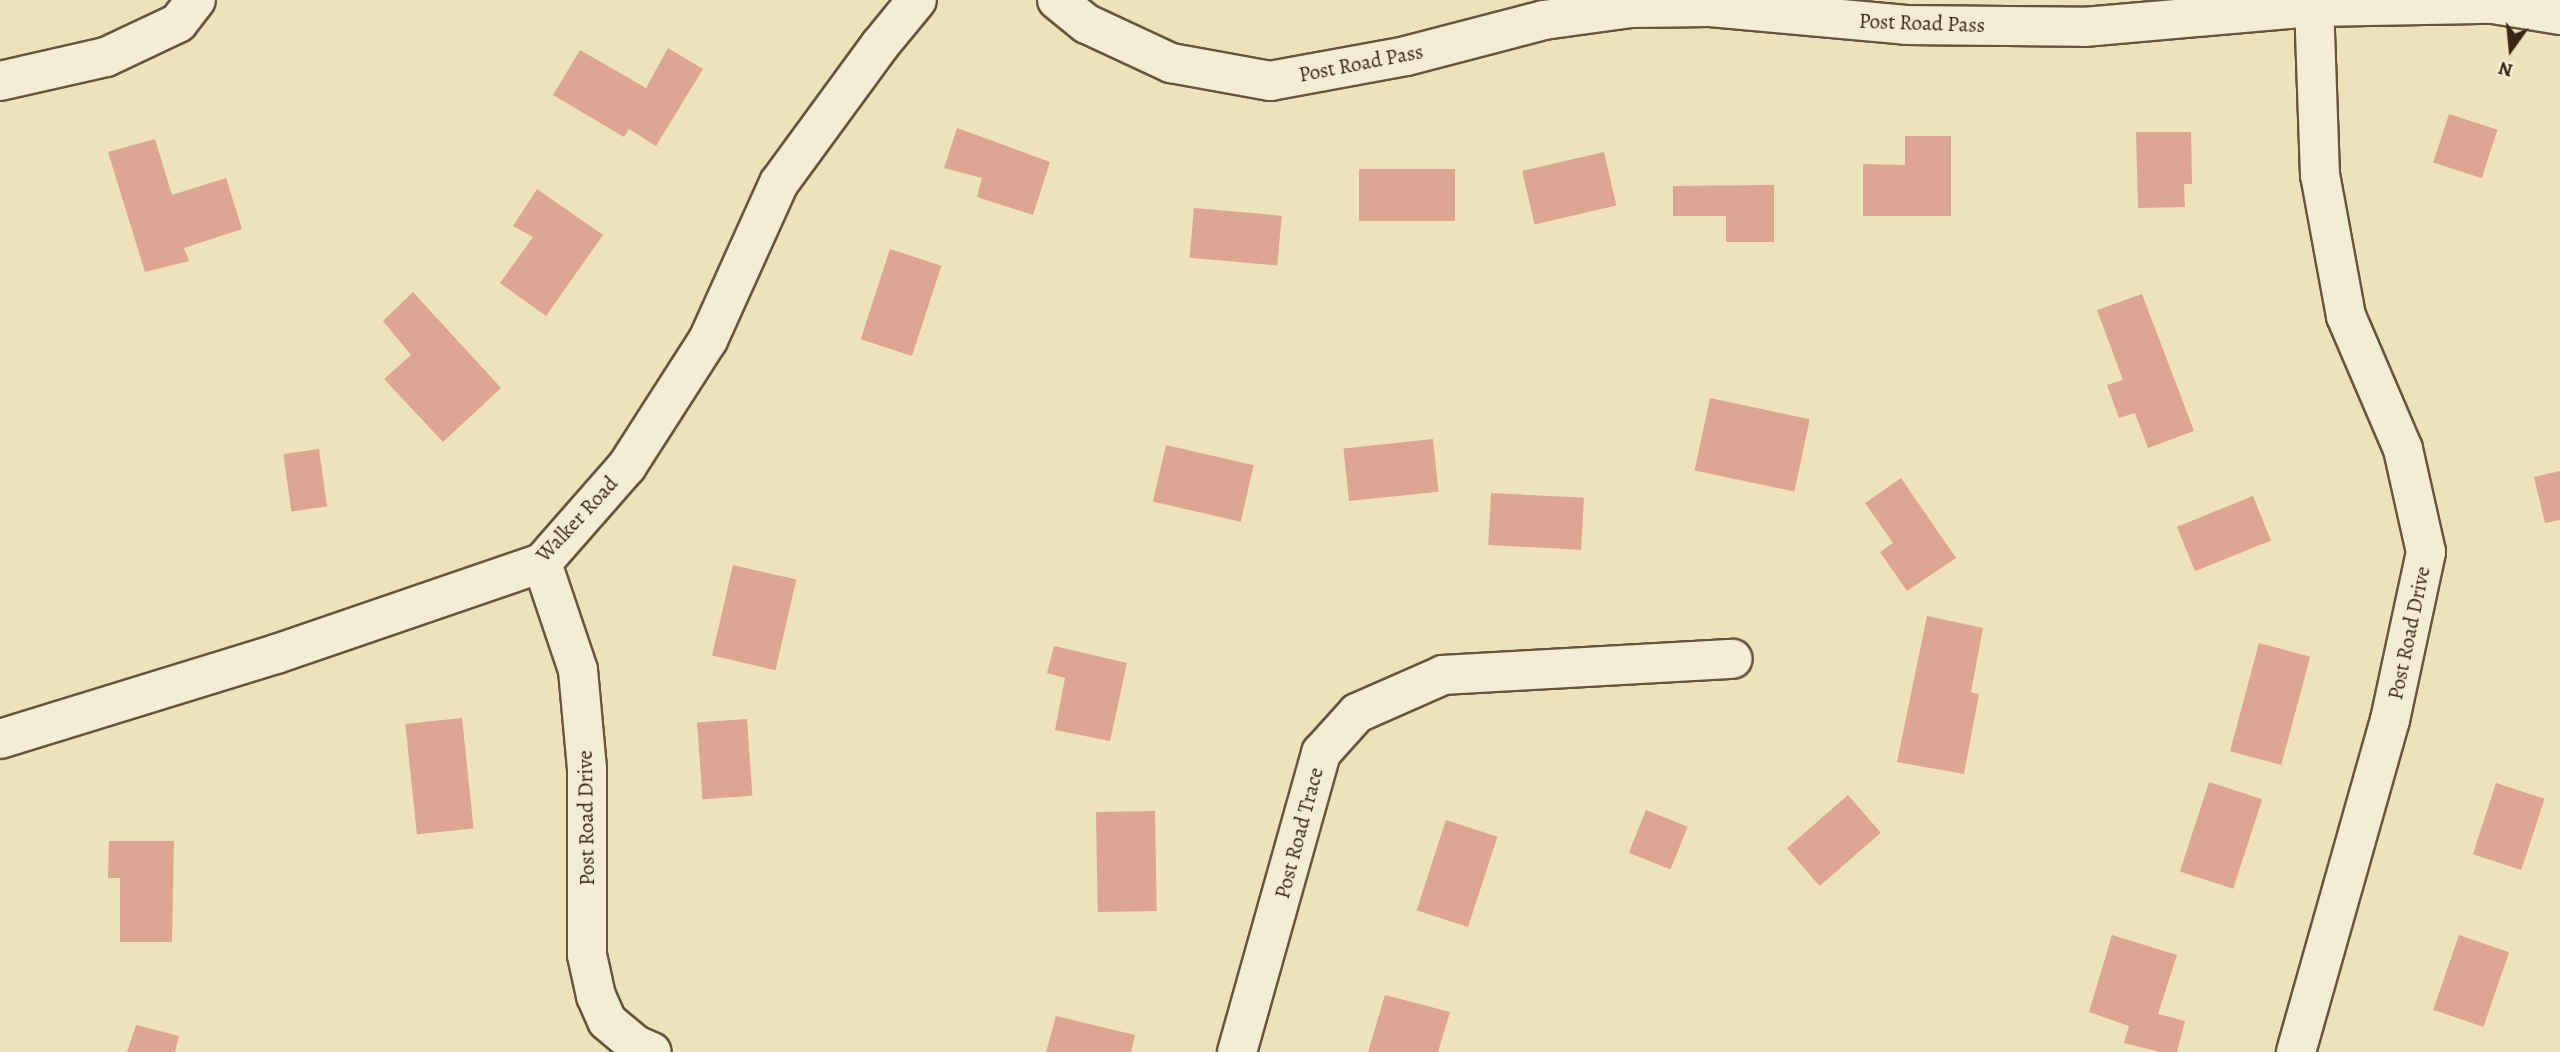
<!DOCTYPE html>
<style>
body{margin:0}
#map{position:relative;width:2560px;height:1052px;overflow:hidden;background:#eee2bb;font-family:Alegreya,serif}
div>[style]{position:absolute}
.building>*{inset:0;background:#dda592;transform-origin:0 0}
.roads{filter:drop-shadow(2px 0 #66563e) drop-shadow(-2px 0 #66563e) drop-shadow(0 2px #66563e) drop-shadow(0 -2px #66563e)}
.minor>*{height:38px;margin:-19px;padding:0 19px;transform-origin:19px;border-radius:19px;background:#f4ecd3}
span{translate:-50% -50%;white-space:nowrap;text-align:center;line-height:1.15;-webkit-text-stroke:7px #f4ecd3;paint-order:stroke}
.street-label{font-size:21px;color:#392715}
.north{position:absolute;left:2476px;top:14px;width:70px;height:70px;-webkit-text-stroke:5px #f4ecd3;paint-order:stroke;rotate:195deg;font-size:19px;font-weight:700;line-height:28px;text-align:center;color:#392715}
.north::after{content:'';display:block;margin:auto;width:24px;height:32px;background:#392715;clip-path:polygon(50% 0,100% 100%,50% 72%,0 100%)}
</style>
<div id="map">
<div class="building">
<i style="clip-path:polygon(668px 48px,703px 69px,656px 146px,629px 129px,624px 137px,553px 95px,580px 50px,646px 88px)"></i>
<i style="left:2449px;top:114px;width:51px;height:51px;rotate:18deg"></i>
<i style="clip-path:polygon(957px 128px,1050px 162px,1033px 215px,977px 197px,982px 178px,944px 168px)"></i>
<i style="clip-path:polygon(2136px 132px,2191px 132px,2192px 184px,2184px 184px,2185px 207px,2138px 208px)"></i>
<i style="clip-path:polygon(1905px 136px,1951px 136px,1951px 216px,1863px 216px,1863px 164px,1905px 165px)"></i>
<i style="clip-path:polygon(155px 139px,172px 195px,226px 178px,242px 229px,184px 248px,189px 261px,145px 272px,108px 152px)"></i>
<i style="left:1604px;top:152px;width:55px;height:84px;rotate:77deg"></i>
<i style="left:1359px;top:169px;width:96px;height:52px"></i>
<i style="clip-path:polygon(1774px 185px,1774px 242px,1726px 242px,1726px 216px,1673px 216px,1673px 186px)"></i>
<i style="clip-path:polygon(537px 189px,603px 235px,546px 316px,500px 283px,533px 237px,513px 226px)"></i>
<i style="left:1194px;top:208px;width:88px;height:50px;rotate:5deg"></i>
<i style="left:890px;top:249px;width:54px;height:95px;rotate:18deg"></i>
<i style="clip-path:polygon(413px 292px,501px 388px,443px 442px,384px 379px,411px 355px,383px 321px)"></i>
<i style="clip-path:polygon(2142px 294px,2194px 431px,2148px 448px,2135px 413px,2119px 418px,2107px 385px,2123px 380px,2097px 310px)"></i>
<i style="left:1710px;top:398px;width:102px;height:74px;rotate:12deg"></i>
<i style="left:1433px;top:439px;width:53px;height:90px;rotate:84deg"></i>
<i style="left:1166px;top:445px;width:90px;height:58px;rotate:13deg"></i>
<i style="left:319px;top:449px;width:58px;height:36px;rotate:82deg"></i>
<i style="clip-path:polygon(2560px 471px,2560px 520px,2545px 523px,2534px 477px)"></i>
<i style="clip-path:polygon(1901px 478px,1956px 558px,1907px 591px,1880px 552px,1893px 543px,1865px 503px)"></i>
<i style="left:1491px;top:493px;width:93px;height:52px;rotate:3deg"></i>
<i style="left:2253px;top:496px;width:48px;height:82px;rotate:68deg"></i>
<i style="left:733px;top:565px;width:65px;height:93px;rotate:13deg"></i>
<i style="clip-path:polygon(1927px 616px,1983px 628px,1971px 692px,1979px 694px,1964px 774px,1897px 762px)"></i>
<i style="left:2259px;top:643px;width:53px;height:112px;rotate:15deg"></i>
<i style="clip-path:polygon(1054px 646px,1127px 663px,1110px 741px,1055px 730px,1065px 678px,1047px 673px)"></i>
<i style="left:462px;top:718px;width:111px;height:57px;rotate:84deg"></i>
<i style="left:747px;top:719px;width:77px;height:50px;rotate:86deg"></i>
<i style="left:2209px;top:782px;width:56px;height:94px;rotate:18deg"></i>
<i style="left:2496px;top:783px;width:51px;height:75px;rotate:18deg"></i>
<i style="left:1848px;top:795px;width:50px;height:81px;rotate:49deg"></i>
<i style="left:1646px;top:810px;width:45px;height:46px;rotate:22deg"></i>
<i style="left:1155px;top:811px;width:100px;height:59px;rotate:89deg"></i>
<i style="left:1446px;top:820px;width:54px;height:95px;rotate:18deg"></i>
<i style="clip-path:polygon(109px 841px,174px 841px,172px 942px,120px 942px,120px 878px,108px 878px)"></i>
<i style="clip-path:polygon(2112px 935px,2177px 955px,2158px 1014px,2185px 1021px,2177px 1052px,2160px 1052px,2124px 1043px,2129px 1026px,2089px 1012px)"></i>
<i style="left:2459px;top:935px;width:53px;height:79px;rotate:19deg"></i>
<i style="clip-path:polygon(1385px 995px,1450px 1012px,1438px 1052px,1368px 1052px)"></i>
<i style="clip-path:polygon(1056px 1016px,1135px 1035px,1131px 1052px,1046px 1052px)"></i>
<i style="clip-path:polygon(136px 1025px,179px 1036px,175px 1052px,127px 1052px)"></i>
</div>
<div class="roads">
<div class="minor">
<i style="left:1057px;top:0;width:38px;rotate:39deg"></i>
<i style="left:1087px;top:24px;width:93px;rotate:24.9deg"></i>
<i style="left:1171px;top:63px;width:101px;rotate:10.3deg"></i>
<i style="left:1270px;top:81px;width:138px;rotate:-10.4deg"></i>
<i style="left:1406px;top:56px;width:143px;rotate:-14.6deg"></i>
<i style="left:1544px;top:20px;width:88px;rotate:-7.9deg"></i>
<i style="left:1631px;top:8px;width:79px;rotate:-0.7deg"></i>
<i style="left:1710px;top:7px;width:197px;rotate:5.2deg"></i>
<i style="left:1906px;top:25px;width:178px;rotate:0.6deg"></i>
<i style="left:2084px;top:27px;width:231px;rotate:-5deg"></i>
<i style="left:2314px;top:7px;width:179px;rotate:-1deg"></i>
<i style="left:2493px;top:4px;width:68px;rotate:9.3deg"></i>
<i style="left:0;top:81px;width:109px;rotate:-12.8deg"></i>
<i style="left:106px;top:57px;width:80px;rotate:-25.3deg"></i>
<i style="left:178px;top:23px;width:29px;rotate:-52deg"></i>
<i style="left:542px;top:563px;width:113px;rotate:71.4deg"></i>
<i style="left:578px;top:670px;width:99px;rotate:84.8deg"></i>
<i style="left:587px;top:769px;width:186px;rotate:90deg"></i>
<i style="left:587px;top:955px;width:42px;rotate:77.6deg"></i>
<i style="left:596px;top:996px;width:27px;rotate:66deg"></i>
<i style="left:607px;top:1021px;width:38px;rotate:40deg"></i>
<i style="left:636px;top:1045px;width:17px;rotate:24deg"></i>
<i style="left:0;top:739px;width:289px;rotate:-17.1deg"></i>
<i style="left:276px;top:654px;width:281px;rotate:-18.9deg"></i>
<i style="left:542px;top:563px;width:129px;rotate:-48.8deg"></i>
<i style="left:627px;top:466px;width:150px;rotate:-57.3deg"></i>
<i style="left:708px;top:340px;width:172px;rotate:-65.7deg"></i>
<i style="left:779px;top:183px;width:171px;rotate:-53.8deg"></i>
<i style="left:880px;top:45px;width:58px;rotate:-50.6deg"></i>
<i style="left:1237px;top:1052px;width:311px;rotate:-74.3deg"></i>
<i style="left:1321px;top:753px;width:54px;rotate:-48deg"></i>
<i style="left:1357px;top:713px;width:94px;rotate:-23.8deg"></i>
<i style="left:1443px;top:675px;width:290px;rotate:-3.2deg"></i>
<i style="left:2296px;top:1052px;width:345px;rotate:-74.2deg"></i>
<i style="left:2390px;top:720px;width:172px;rotate:-77.9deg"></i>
<i style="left:2426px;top:552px;width:106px;rotate:-102.6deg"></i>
<i style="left:2403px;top:449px;width:145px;rotate:-113.2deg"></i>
<i style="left:2346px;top:316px;width:143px;rotate:-100.4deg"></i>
<i style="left:2320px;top:175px;width:168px;rotate:-92deg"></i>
</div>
</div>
<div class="street-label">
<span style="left:1922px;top:23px;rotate:2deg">Post Road Pass</span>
<span style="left:1361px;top:63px;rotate:-11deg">Post Road Pass</span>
<span style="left:577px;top:519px;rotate:-47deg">Walker Road</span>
<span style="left:2409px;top:633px;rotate:-78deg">Post Road Drive</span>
<span style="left:586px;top:818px;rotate:-91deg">Post Road Drive</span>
<span style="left:1299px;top:833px;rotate:-75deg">Post Road Trace</span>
</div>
<div class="north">N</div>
</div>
